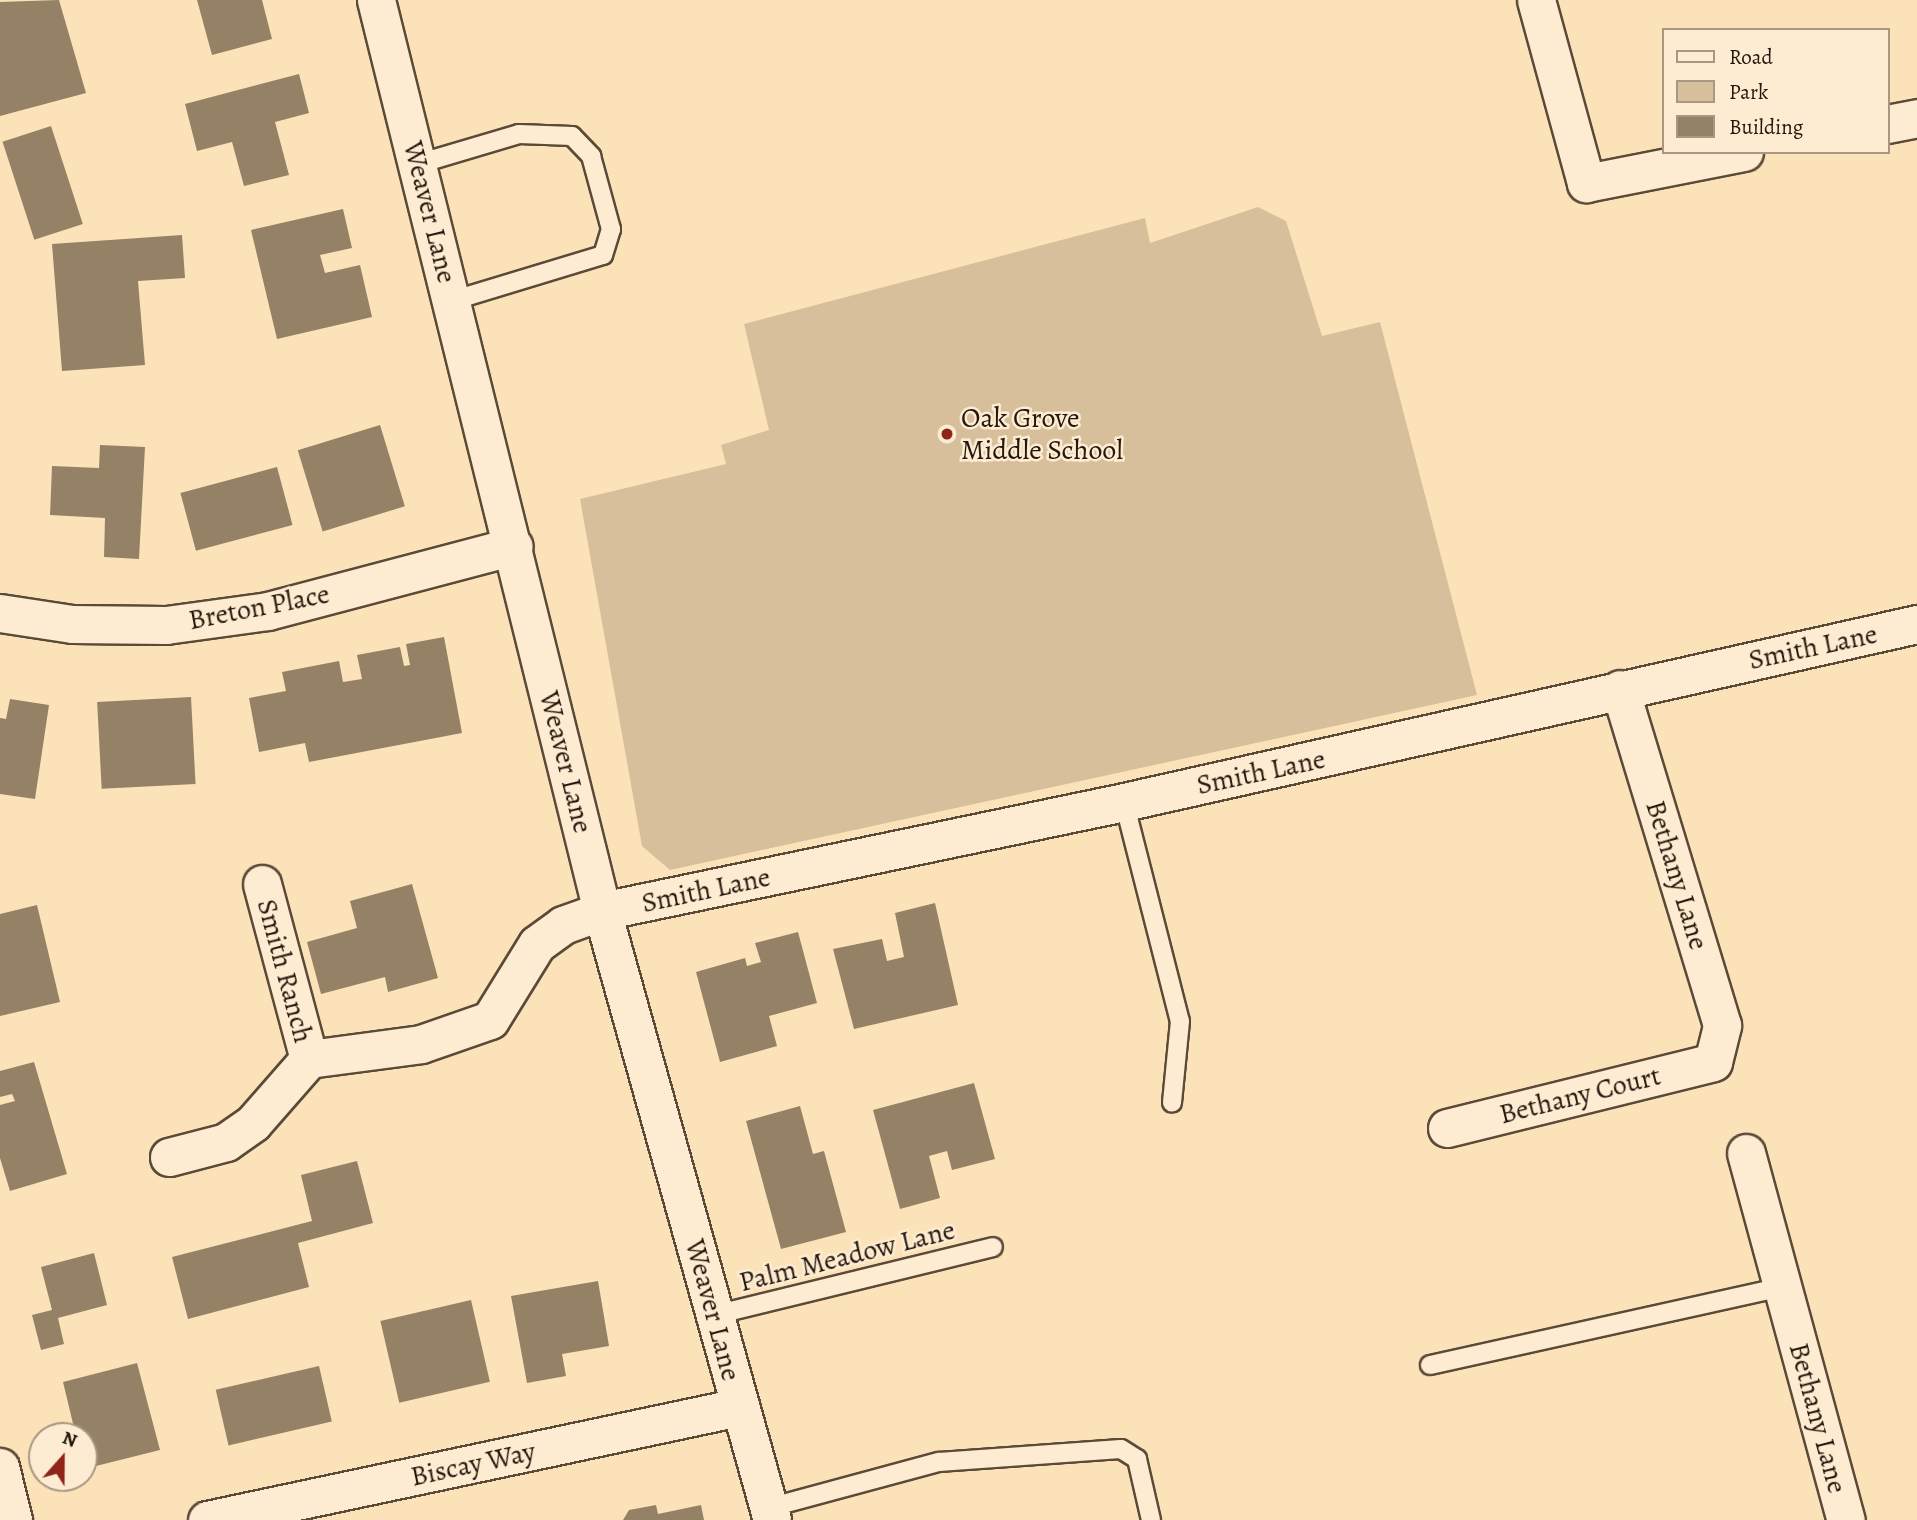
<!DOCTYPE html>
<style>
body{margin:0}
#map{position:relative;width:1917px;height:1520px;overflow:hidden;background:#fce2b9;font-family:Alegreya,serif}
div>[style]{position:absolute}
.green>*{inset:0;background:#d7bf9c}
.building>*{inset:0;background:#958166;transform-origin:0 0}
.roads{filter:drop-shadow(2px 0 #5b4a38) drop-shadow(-2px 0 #5b4a38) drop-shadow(0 2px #5b4a38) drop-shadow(0 -2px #5b4a38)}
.service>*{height:18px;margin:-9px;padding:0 9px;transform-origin:9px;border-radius:9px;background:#fdecd2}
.minor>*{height:37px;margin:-18.5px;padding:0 18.5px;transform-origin:18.5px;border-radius:18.5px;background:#fdecd2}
.dots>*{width:19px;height:19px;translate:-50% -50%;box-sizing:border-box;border:4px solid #fdecd2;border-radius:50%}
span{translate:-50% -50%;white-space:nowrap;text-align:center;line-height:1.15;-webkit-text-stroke:5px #fdecd2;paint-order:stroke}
.street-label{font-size:28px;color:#25170d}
.poi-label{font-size:28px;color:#25170d}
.left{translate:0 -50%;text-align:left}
.legend{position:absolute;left:1662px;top:28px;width:228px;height:126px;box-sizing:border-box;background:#fdecd2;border:2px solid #a79783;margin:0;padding:9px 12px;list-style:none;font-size:21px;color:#25170d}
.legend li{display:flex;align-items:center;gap:14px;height:35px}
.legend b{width:35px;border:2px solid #a79783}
.north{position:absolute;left:28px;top:1422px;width:70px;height:70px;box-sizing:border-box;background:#fdecd2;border:2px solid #a79783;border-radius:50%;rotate:21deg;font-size:19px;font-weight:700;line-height:28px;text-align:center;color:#25170d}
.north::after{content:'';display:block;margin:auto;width:24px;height:32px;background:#8f2418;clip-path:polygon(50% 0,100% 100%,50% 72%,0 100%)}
</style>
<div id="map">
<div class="green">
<i style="clip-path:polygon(1258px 207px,1286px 221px,1322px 336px,1380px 322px,1477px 695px,670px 870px,642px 846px,580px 499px,726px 464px,721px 445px,769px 430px,744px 324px,1145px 218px,1150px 243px)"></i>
</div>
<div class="building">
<i style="clip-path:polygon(59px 0,86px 93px,0 116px,0 2px)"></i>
<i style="clip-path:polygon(197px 0,262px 0,272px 39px,212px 55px)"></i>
<i style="clip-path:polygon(299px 74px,309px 113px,275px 122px,289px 175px,244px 186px,232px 142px,197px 151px,185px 104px)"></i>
<i style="left:51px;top:126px;width:103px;height:51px;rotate:72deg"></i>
<i style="clip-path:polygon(343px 209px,352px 248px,320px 255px,325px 273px,360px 265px,372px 317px,277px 339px,251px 230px)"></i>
<i style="clip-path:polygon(182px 235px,185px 278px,138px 281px,145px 365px,62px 371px,52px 244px)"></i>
<i style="left:380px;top:425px;width:85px;height:86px;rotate:73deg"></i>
<i style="clip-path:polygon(100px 445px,145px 447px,139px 559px,104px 557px,105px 518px,50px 515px,52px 466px,99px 468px)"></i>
<i style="left:277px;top:467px;width:60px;height:100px;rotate:75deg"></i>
<i style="clip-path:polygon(444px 637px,462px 733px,309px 762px,305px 743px,259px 752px,249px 698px,286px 691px,282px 672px,339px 661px,343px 682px,362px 679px,357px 655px,400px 647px,404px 666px,410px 665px,406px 644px)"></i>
<i style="left:191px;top:697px;width:87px;height:94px;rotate:87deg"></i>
<i style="clip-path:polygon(10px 699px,49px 705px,35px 799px,0 794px,0 718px,6px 719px)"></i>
<i style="clip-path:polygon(412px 884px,438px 978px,388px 992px,385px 977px,321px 994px,307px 942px,357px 928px,350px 901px)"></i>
<i style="clip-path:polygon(935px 903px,958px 1005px,854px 1029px,833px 949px,882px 939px,887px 961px,904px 957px,895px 913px)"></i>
<i style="clip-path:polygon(37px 905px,60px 1002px,0 1016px,0 914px)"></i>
<i style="clip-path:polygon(798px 932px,817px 1003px,769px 1016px,777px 1046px,720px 1062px,696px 972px,745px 958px,747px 966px,761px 962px,755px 943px)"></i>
<i style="clip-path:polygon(34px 1062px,67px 1174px,10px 1191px,0 1158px,0 1105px,15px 1101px,12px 1094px,0 1097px,0 1071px)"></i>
<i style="clip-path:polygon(974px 1083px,995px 1159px,952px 1170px,947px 1151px,929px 1156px,940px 1198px,900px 1209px,873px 1110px)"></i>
<i style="clip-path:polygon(800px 1106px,813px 1154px,824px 1151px,846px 1232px,781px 1249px,746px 1121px)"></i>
<i style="clip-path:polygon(357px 1161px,373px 1223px,298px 1243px,309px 1287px,188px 1319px,172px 1257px,312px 1221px,301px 1175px)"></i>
<i style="clip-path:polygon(94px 1253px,107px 1305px,58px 1318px,64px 1344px,41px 1350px,32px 1315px,52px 1310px,41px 1267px)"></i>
<i style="clip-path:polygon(598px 1281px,609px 1346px,562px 1354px,566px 1376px,527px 1383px,511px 1296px)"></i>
<i style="left:471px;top:1300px;width:84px;height:93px;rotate:77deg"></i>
<i style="clip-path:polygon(137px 1363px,160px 1450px,84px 1469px,84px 1436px,76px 1436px,63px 1382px)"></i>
<i style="left:319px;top:1366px;width:57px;height:106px;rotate:77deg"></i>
<i style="clip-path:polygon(656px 1505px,658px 1514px,701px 1505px,704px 1520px,623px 1520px,629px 1510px)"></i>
</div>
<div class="roads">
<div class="service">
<i style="left:418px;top:164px;width:105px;rotate:-16.5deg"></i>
<i style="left:519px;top:134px;width:53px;rotate:2.2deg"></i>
<i style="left:572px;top:136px;width:28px;rotate:46deg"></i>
<i style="left:591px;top:156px;width:76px;rotate:74.7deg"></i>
<i style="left:611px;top:229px;width:27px;rotate:107deg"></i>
<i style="left:603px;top:255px;width:158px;rotate:163.1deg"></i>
<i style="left:1124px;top:802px;width:226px;rotate:75.7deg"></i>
<i style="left:1180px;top:1021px;width:82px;rotate:95.6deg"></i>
<i style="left:714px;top:1315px;width:287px;rotate:-13.7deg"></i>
<i style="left:1430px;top:1365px;width:361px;rotate:-12.5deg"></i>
<i style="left:768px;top:1508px;width:177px;rotate:-15.1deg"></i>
<i style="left:939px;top:1462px;width:182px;rotate:-4.1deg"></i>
<i style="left:1121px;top:1449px;width:19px;rotate:32deg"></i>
<i style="left:1137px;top:1459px;width:63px;rotate:77.1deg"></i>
</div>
<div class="minor">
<i style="left:376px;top:0;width:939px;rotate:76.07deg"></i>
<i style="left:602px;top:911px;width:632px;rotate:74.4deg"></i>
<i style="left:1536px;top:0;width:190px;rotate:74.7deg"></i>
<i style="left:1586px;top:183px;width:161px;rotate:-11.1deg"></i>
<i style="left:1887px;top:124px;width:31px;rotate:-11deg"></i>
<i style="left:0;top:613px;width:73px;rotate:8.7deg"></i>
<i style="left:72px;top:624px;width:94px;rotate:0.6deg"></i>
<i style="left:166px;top:625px;width:103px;rotate:-7.8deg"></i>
<i style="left:268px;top:611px;width:254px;rotate:-14.8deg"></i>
<i style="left:262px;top:884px;width:181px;rotate:75deg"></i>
<i style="left:1447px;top:1128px;width:274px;rotate:-13.9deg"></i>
<i style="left:1713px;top:1062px;width:38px;rotate:-76deg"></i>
<i style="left:1722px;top:1025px;width:351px;rotate:-106.9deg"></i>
<i style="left:1746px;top:1153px;width:380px;rotate:74.8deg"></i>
<i style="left:169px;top:1157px;width:59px;rotate:-14.7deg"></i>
<i style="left:226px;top:1142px;width:33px;rotate:-35deg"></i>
<i style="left:253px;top:1123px;width:85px;rotate:-48.8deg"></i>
<i style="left:309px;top:1059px;width:113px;rotate:-7.6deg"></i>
<i style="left:421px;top:1044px;width:73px;rotate:-19.2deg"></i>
<i style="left:490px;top:1020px;width:89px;rotate:-58.3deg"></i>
<i style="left:537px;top:944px;width:32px;rotate:-36deg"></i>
<i style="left:563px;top:925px;width:41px;rotate:-19.7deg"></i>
<i style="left:602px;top:911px;width:533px;rotate:-11.79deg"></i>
<i style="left:1124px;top:802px;width:813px;rotate:-12.65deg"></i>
<i style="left:0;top:1467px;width:55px;rotate:76.2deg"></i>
<i style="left:207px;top:1520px;width:544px;rotate:-11.99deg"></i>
</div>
</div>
<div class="dots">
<i style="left:947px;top:434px;background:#8f2418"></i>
</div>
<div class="street-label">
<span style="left:430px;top:212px;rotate:76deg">Weaver Lane</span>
<span style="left:259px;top:607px;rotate:-11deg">Breton Place</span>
<span style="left:1813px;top:647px;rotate:-12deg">Smith Lane</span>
<span style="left:566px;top:762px;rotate:76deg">Weaver Lane</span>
<span style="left:1261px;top:772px;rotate:-12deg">Smith Lane</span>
<span style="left:1677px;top:875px;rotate:73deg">Bethany Lane</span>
<span style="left:706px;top:890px;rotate:-12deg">Smith Lane</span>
<span style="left:285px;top:971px;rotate:75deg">Smith Ranch</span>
<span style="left:1580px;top:1095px;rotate:-14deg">Bethany Court</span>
<span style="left:847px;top:1256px;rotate:-14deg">Palm Meadow Lane</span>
<span style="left:713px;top:1310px;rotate:75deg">Weaver Lane</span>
<span style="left:1818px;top:1418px;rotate:75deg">Bethany Lane</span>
<span style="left:473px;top:1464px;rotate:-12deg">Biscay Way</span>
</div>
<div class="poi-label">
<span class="left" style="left:961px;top:434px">Oak Grove<br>Middle School</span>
</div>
<ul class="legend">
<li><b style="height:9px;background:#fdecd2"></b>Road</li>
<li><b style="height:19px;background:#d7bf9c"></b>Park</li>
<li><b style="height:19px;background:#958166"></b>Building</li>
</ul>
<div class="north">N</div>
</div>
